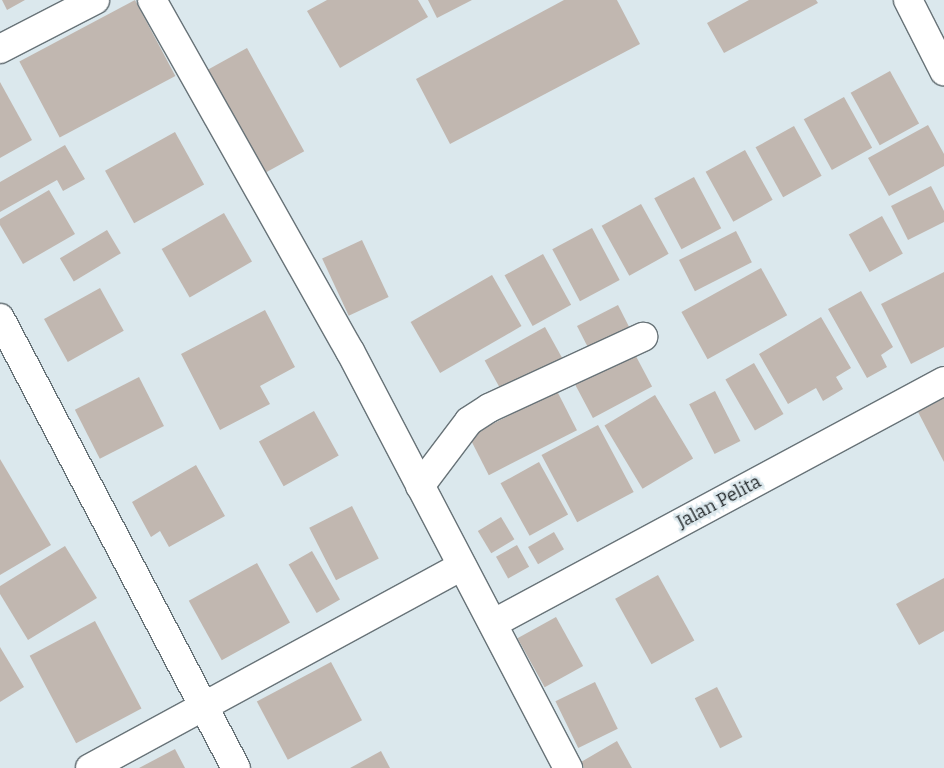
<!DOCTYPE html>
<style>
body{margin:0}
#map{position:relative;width:944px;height:768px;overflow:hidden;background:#dbe8ed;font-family:Bitter,serif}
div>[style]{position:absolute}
.building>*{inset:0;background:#c1b7b0;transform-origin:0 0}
.roads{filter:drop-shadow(1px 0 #687378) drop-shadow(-1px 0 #687378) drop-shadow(0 1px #687378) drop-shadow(0 -1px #687378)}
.minor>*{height:28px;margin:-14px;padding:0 14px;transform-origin:14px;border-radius:14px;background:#fff}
span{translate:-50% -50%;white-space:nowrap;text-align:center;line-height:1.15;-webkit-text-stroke:4.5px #dbe8ed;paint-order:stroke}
.street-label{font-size:18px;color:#23282a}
</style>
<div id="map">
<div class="building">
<i style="clip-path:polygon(2px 0,25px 0,7px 10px)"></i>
<i style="left:135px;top:0;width:86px;height:131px;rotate:62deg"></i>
<i style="clip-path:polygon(327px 0,418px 0,428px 17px,340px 68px,307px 11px)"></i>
<i style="clip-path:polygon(428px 0,472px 0,437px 18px)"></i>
<i style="clip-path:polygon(564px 0,617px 0,640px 44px,450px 144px,416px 79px)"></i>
<i style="clip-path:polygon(749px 0,816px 0,818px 3px,724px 53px,707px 23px)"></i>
<i style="left:247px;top:48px;width:118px;height:47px;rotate:61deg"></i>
<i style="left:890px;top:71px;width:60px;height:45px;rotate:61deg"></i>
<i style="clip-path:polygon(0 82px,32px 140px,0 158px)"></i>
<i style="left:844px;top:97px;width:58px;height:46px;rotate:61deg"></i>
<i style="clip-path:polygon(928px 125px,944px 154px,944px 166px,889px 196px,868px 158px)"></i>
<i style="left:794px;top:126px;width:57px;height:44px;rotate:61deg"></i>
<i style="left:175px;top:132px;width:60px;height:80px;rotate:61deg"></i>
<i style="clip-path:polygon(65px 145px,85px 179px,63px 191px,57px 180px,0 212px,0 182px)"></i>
<i style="left:745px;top:150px;width:57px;height:45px;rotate:61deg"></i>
<i style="left:694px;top:177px;width:58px;height:45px;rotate:62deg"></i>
<i style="clip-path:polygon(931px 186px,944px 211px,944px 222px,908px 240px,891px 206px)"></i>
<i style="clip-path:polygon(49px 190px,75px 234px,23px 264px,0 225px,0 219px)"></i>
<i style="left:641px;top:204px;width:57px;height:45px;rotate:61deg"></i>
<i style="left:224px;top:213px;width:56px;height:72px;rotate:60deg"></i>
<i style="left:882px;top:216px;width:43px;height:38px;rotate:61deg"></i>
<i style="left:592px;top:228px;width:59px;height:45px;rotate:62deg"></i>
<i style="left:107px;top:230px;width:27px;height:55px;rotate:59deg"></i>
<i style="left:736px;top:231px;width:35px;height:64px;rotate:63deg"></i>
<i style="left:362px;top:240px;width:63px;height:44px;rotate:65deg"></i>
<i style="left:543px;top:254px;width:58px;height:44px;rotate:61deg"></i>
<i style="left:761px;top:268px;width:54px;height:91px;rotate:61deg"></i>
<i style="clip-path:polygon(944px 272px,944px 347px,911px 364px,881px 304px)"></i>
<i style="left:492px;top:275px;width:59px;height:94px;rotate:60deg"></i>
<i style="left:100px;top:288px;width:49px;height:64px;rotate:61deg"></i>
<i style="clip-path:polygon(861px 291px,893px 347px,881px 355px,887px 367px,867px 378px,828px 309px)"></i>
<i style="left:618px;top:305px;width:33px;height:46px;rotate:63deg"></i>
<i style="clip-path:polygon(265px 310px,295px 367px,260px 386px,270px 404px,220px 430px,181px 354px)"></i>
<i style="clip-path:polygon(821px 317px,851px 368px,836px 377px,843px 389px,823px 401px,816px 388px,788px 404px,759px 354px)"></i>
<i style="left:545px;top:327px;width:38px;height:69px;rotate:61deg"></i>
<i style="left:630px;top:345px;width:47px;height:67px;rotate:62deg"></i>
<i style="left:754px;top:363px;width:59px;height:33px;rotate:60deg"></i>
<i style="left:139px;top:377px;width:55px;height:72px;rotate:63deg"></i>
<i style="left:557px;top:391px;width:44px;height:99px;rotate:63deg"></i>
<i style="left:715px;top:391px;width:56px;height:29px;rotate:63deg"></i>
<i style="left:655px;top:395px;width:74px;height:59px;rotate:59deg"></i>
<i style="clip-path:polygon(944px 398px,944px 462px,918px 412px)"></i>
<i style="left:314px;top:411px;width:51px;height:63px;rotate:61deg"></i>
<i style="left:598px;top:425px;width:76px;height:64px;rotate:62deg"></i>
<i style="clip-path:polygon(0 459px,51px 545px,0 575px)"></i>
<i style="left:539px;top:462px;width:60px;height:44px;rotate:61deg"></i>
<i style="clip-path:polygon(196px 465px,225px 516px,169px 547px,160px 531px,151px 537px,132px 502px)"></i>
<i style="left:352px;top:506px;width:59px;height:48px;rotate:63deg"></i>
<i style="left:501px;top:517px;width:26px;height:27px;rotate:59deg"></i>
<i style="left:554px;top:532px;width:20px;height:30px;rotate:60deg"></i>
<i style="left:517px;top:545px;width:25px;height:24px;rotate:61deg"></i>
<i style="clip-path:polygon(65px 546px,97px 598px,28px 640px,0 594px,0 586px)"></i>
<i style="left:312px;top:551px;width:56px;height:27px;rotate:60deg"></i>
<i style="left:257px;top:563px;width:68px;height:78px;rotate:61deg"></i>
<i style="left:658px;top:575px;width:75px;height:49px;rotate:61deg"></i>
<i style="clip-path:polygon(944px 578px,944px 631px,919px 645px,896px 604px)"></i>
<i style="left:556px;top:617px;width:56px;height:44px;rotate:61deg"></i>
<i style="left:95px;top:621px;width:99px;height:74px;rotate:62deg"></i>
<i style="clip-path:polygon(0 647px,24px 687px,0 702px)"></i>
<i style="left:331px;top:662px;width:66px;height:84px;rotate:62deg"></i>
<i style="left:595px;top:682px;width:52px;height:44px;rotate:64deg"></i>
<i style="left:717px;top:687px;width:56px;height:25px;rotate:63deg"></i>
<i style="clip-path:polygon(617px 741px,632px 768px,584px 768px,581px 762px)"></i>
<i style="clip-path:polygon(175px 749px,185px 768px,139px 768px)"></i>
<i style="clip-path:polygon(381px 751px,390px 768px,350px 768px)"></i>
</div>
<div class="roads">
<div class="minor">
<i style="left:152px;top:0;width:403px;rotate:60.6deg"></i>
<i style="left:350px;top:351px;width:471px;rotate:62.4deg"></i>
<i style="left:908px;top:0;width:80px;rotate:63.1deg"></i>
<i style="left:0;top:49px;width:107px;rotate:-27.3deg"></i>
<i style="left:0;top:318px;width:508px;rotate:62.33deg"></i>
<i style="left:420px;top:486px;width:81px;rotate:-53deg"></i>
<i style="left:469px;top:421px;width:24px;rotate:-33deg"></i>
<i style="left:489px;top:408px;width:170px;rotate:-24.8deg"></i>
<i style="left:494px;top:623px;width:511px;rotate:-28.27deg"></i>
<i style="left:90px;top:768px;width:423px;rotate:-28.5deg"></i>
</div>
</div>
<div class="street-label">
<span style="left:719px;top:502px;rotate:-28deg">Jalan Pelita</span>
</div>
</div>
